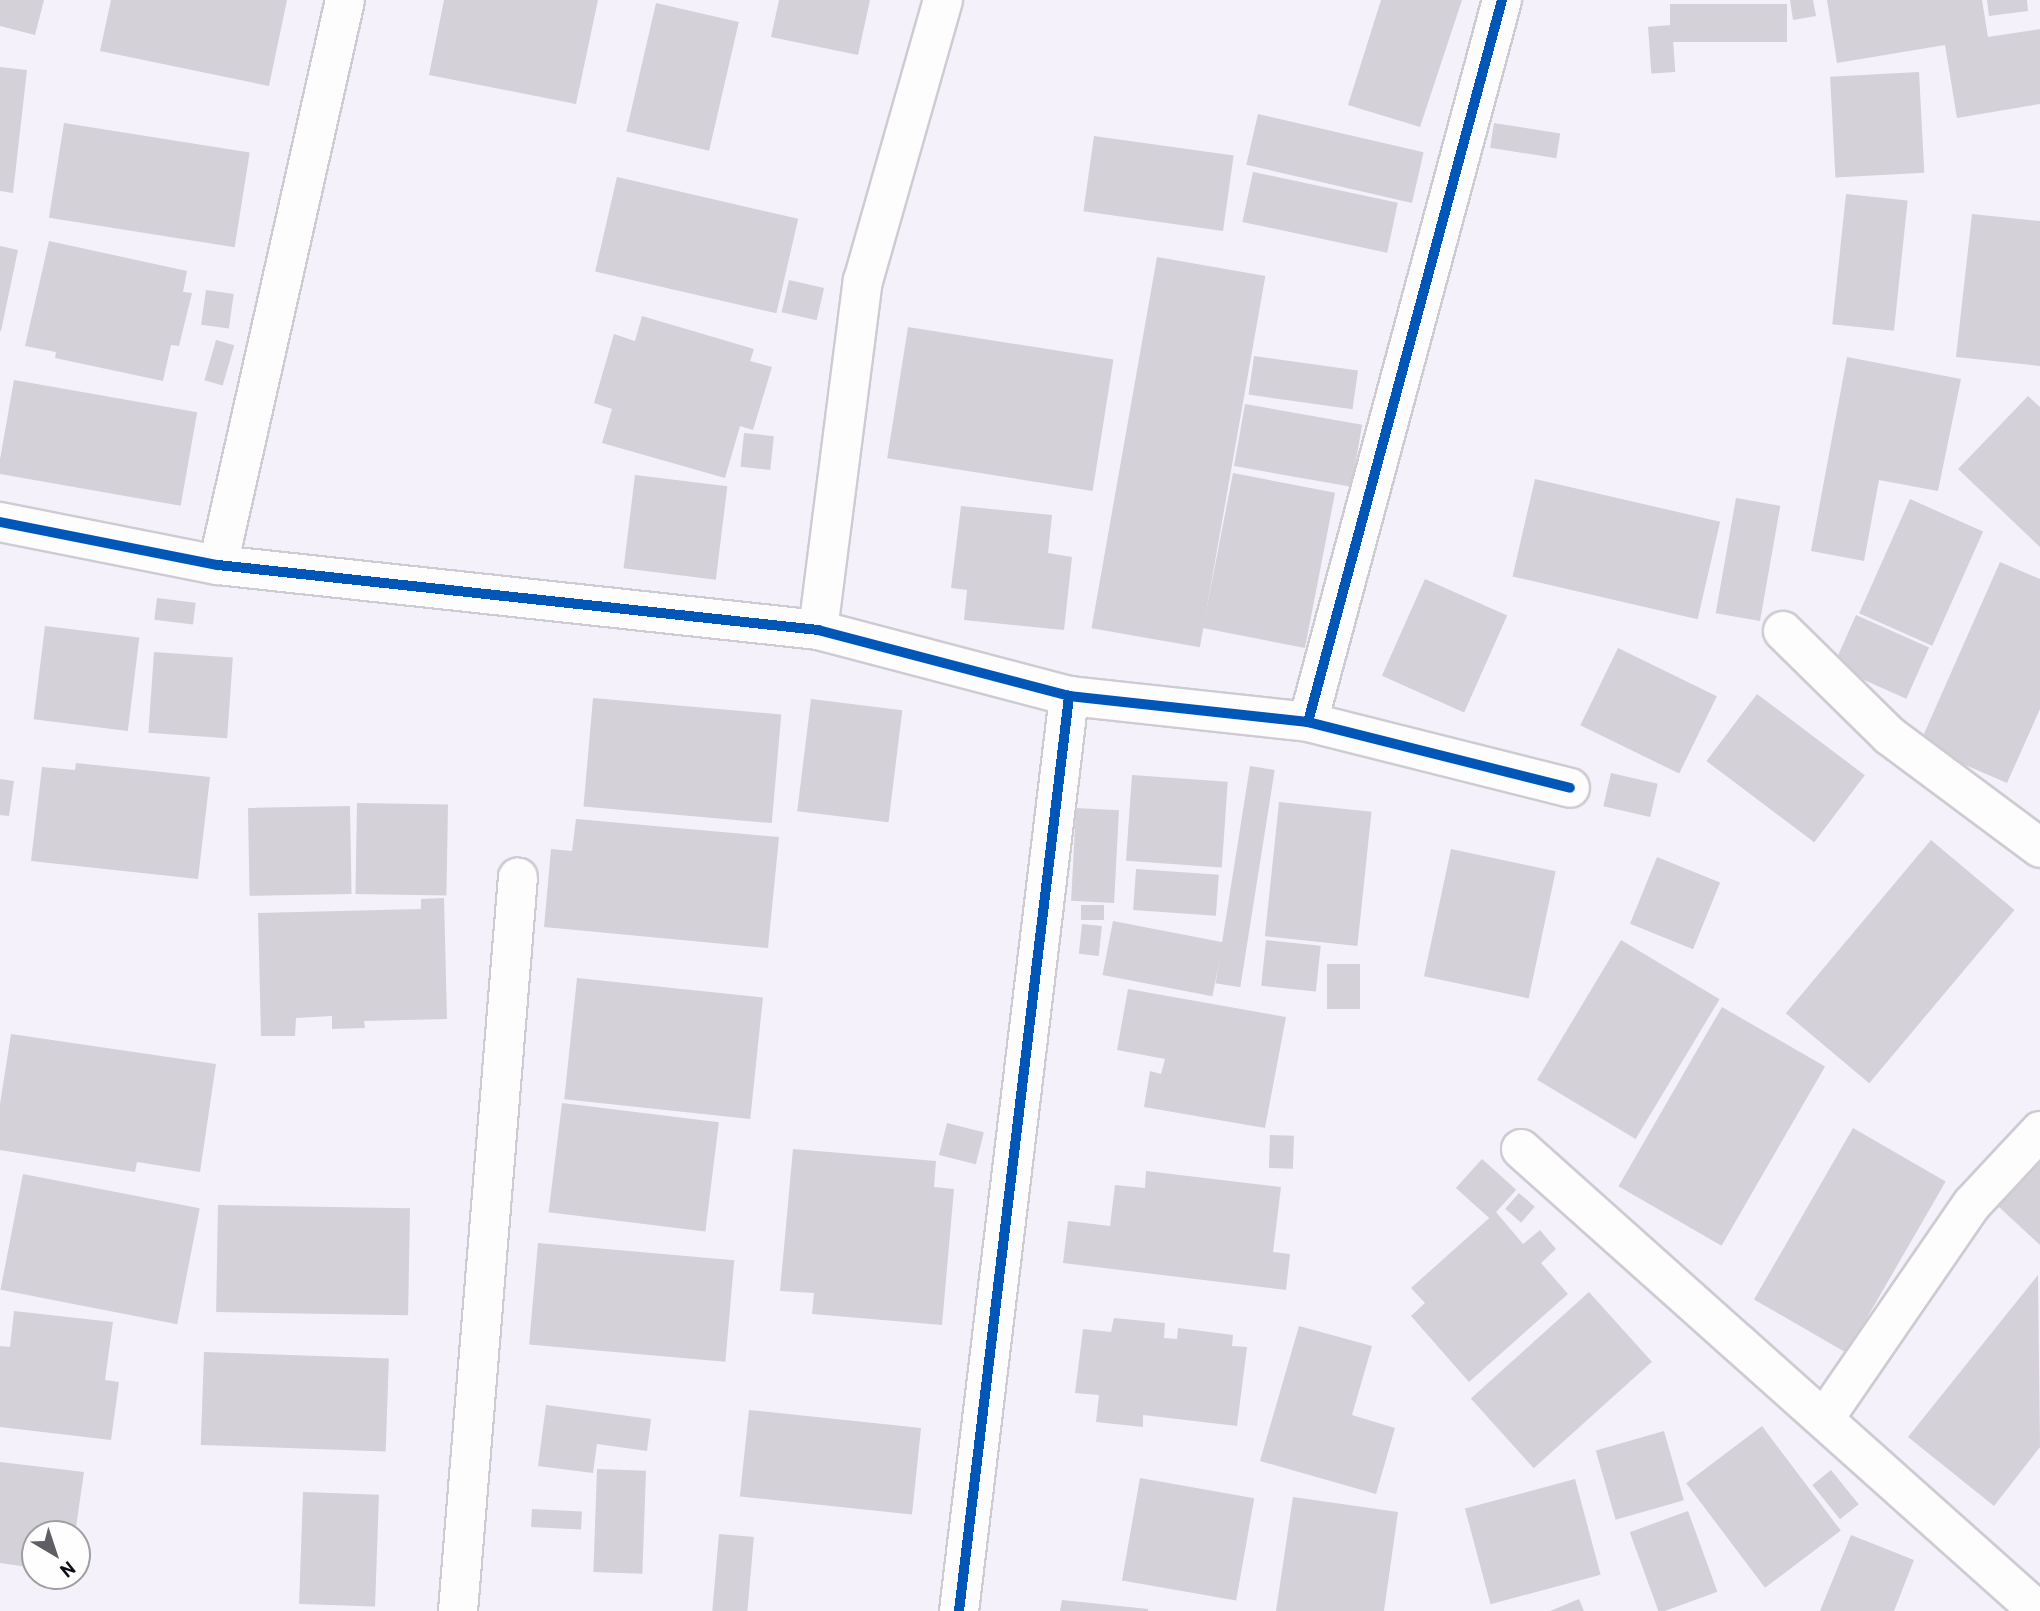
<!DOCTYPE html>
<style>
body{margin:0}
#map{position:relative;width:2040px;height:1611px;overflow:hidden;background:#f5f1fa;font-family:Barlow,sans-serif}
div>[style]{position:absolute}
.building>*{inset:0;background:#d4d1d8;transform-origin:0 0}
.roads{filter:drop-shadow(2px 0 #cecbd2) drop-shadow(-2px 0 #cecbd2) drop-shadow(0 2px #cecbd2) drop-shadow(0 -2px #cecbd2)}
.minor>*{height:38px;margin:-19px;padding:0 19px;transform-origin:19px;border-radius:19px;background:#fefdfe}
.cycleway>*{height:10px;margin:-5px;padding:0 5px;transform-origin:5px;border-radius:5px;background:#0057b8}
span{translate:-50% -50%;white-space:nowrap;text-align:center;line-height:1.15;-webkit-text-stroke:6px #fefefe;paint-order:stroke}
.north{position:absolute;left:21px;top:1520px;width:70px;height:70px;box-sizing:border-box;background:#fefefe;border:2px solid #9f9ea1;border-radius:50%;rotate:141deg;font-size:19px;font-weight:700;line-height:28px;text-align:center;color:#110e15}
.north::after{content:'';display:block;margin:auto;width:24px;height:32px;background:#615d65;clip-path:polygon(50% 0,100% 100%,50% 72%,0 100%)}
</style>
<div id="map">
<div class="building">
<i style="clip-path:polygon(0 0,44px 0,35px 35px,0 26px)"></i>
<i style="clip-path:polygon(111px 0,287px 0,269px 86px,100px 51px)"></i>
<i style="clip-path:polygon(444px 0,598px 0,576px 104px,429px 75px)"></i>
<i style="clip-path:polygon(779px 0,870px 0,858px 55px,771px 37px)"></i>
<i style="clip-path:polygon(1381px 0,1462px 0,1420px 127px,1348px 105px)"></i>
<i style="clip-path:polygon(1790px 0,1813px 0,1816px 16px,1793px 20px)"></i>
<i style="clip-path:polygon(1827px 0,1982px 0,1988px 37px,2040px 29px,2040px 104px,1957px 118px,1945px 45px,1837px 63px)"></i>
<i style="clip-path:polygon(1987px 0,2027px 0,2028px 11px,1989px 16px)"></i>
<i style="left:656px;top:3px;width:85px;height:132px;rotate:13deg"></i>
<i style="left:1670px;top:4px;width:117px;height:38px"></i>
<i style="left:1672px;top:25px;width:47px;height:24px;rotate:86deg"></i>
<i style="clip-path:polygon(0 67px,27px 70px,13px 193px,0 191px)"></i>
<i style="left:1919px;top:72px;width:101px;height:89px;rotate:87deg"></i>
<i style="left:1258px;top:114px;width:170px;height:52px;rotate:13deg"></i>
<i style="left:64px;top:123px;width:188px;height:96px;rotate:9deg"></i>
<i style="left:1494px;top:123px;width:67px;height:25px;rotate:9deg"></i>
<i style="left:1094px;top:136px;width:141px;height:76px;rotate:8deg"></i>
<i style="left:1253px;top:172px;width:148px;height:51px;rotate:12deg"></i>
<i style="left:617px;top:177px;width:186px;height:97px;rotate:13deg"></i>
<i style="left:1846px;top:194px;width:62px;height:131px;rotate:6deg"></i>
<i style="clip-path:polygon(1972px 214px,2040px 221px,2040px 366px,1956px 357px)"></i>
<i style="clip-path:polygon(49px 241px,187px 271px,183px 292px,192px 293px,179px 346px,171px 345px,163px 381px,55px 358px,56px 352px,25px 346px)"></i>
<i style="clip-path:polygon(0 246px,18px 250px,1px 331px,0 331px)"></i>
<i style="left:1157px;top:257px;width:110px;height:377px;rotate:10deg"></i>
<i style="left:789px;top:280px;width:36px;height:33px;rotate:13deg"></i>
<i style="left:206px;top:290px;width:28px;height:35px;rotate:8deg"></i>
<i style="clip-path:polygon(642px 316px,754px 349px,750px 361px,772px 367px,753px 430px,740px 426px,725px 478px,602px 443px,612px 409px,594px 403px,614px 334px,635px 341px)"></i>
<i style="left:908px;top:327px;width:208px;height:133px;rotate:9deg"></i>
<i style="left:216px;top:340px;width:19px;height:42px;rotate:16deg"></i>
<i style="left:1254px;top:356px;width:105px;height:39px;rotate:8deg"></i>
<i style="clip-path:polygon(1847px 357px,1961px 379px,1938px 491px,1879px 480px,1864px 561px,1811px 551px)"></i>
<i style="left:14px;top:380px;width:186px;height:95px;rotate:10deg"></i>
<i style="clip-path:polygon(2028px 396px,2040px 407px,2040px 547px,1958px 469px)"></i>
<i style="left:1245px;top:404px;width:119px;height:63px;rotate:10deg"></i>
<i style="left:744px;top:433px;width:30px;height:34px;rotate:6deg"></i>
<i style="left:1233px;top:473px;width:104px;height:158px;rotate:11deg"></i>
<i style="left:635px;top:475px;width:93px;height:94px;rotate:7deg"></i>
<i style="left:1535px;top:479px;width:190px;height:100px;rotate:13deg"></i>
<i style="left:1736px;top:498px;width:45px;height:117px;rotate:10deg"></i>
<i style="left:1910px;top:499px;width:80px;height:125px;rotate:24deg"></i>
<i style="clip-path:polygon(961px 506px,1052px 515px,1048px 553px,1072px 557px,1064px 630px,964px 620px,967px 590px,951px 588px)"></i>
<i style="clip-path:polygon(2000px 562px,2040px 579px,2040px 709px,2007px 783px,1919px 745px)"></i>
<i style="left:1425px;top:579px;width:90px;height:106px;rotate:24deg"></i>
<i style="left:157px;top:598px;width:39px;height:22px;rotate:7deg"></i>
<i style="left:1856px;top:615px;width:80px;height:56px;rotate:24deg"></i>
<i style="left:45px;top:626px;width:95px;height:94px;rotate:7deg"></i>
<i style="left:1618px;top:648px;width:110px;height:86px;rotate:26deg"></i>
<i style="left:154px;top:652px;width:79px;height:81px;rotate:4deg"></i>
<i style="left:1757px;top:694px;width:135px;height:84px;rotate:37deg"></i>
<i style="left:593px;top:698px;width:189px;height:109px;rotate:5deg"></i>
<i style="left:811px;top:699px;width:92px;height:113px;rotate:7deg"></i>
<i style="clip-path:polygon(76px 763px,210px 777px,198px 879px,31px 861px,42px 767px,75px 770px)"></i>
<i style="left:1250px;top:766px;width:25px;height:220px;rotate:9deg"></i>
<i style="left:1611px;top:773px;width:48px;height:34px;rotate:13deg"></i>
<i style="left:1132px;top:775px;width:96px;height:86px;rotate:4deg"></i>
<i style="clip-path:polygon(0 779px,14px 781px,9px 816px,0 815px)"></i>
<i style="left:1279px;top:802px;width:93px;height:135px;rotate:6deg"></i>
<i style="left:357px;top:803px;width:91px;height:91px;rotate:1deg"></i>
<i style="left:350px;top:806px;width:88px;height:102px;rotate:89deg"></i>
<i style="left:1076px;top:808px;width:43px;height:93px;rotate:3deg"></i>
<i style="clip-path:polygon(576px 819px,779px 837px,768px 948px,544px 927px,551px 849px,572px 851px)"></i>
<i style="left:1931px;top:840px;width:109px;height:226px;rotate:40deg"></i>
<i style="left:1451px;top:849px;width:107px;height:130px;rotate:12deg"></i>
<i style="left:1657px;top:857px;width:68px;height:72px;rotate:22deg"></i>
<i style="left:1136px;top:869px;width:83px;height:41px;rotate:4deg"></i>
<i style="clip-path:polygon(444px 898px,447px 1019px,364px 1021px,365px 1028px,332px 1029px,332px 1016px,296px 1018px,295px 1036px,261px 1036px,258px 913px,421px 909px,421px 899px)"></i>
<i style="left:1081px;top:905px;width:23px;height:15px"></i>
<i style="left:1113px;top:921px;width:112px;height:55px;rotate:11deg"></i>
<i style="left:1082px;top:924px;width:20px;height:30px;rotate:6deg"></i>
<i style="left:1266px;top:940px;width:55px;height:46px;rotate:6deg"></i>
<i style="left:1621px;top:940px;width:115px;height:163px;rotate:31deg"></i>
<i style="left:1327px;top:964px;width:33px;height:45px"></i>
<i style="left:577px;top:978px;width:187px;height:122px;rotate:6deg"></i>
<i style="clip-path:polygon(1128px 989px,1286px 1017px,1265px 1128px,1144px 1107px,1150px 1071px,1161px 1074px,1165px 1059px,1117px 1050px)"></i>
<i style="left:1722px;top:1007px;width:119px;height:207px;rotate:30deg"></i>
<i style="clip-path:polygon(11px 1034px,216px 1064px,200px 1172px,137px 1162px,135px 1172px,0 1150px,0 1104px)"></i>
<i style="left:562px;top:1103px;width:158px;height:110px;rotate:7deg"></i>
<i style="left:947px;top:1123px;width:38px;height:33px;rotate:14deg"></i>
<i style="left:1853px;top:1128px;width:107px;height:198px;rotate:30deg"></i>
<i style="left:1270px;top:1135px;width:24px;height:33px;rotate:2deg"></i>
<i style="clip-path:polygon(793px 1149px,936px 1161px,934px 1187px,954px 1189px,942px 1325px,812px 1314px,814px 1293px,780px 1291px)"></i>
<i style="left:1482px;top:1159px;width:46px;height:39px;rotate:42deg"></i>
<i style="clip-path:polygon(2040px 1160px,2040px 1245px,1998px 1206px)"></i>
<i style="clip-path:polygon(1146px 1171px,1281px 1187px,1273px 1252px,1290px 1254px,1286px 1290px,1063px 1263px,1068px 1221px,1110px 1226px,1115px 1185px,1145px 1188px)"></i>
<i style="left:23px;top:1174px;width:180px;height:118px;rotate:11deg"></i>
<i style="left:1519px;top:1193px;width:21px;height:21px;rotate:41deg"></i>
<i style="left:218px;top:1205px;width:192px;height:107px;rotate:1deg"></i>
<i style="clip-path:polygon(1496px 1212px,1523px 1244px,1540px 1230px,1556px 1249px,1541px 1263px,1568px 1294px,1469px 1382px,1411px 1316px,1425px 1303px,1411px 1288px)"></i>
<i style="left:538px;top:1243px;width:197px;height:102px;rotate:5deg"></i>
<i style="clip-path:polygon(2038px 1275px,2040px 1447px,1994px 1506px,1908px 1437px)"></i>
<i style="left:1589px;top:1292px;width:94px;height:159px;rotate:48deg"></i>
<i style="clip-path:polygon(14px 1311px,113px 1322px,105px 1380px,119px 1382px,111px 1440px,0 1427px,0 1346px,10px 1347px)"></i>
<i style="clip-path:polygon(1114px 1318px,1165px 1323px,1164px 1338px,1177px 1339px,1178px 1328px,1233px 1335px,1232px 1346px,1247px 1347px,1237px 1426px,1143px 1415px,1143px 1427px,1096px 1422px,1099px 1395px,1075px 1393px,1083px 1329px,1111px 1332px)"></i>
<i style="clip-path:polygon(1299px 1326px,1372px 1346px,1352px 1415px,1395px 1428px,1376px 1494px,1260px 1461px)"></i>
<i style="left:204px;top:1352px;width:185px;height:93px;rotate:2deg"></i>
<i style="clip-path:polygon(546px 1405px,651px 1419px,647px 1451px,597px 1444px,593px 1473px,538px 1466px)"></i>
<i style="left:749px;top:1410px;width:173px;height:87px;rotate:6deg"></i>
<i style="left:1762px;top:1426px;width:131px;height:95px;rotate:53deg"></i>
<i style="left:1664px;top:1431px;width:72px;height:71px;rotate:74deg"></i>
<i style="clip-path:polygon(0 1462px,84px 1472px,75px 1534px,35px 1534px,35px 1568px,0 1563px)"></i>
<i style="left:597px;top:1469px;width:49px;height:103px;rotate:2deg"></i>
<i style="left:1831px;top:1470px;width:44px;height:24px;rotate:51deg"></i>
<i style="left:1140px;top:1478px;width:116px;height:104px;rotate:10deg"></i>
<i style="left:1575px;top:1479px;width:99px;height:114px;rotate:75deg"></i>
<i style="left:303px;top:1492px;width:76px;height:112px;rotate:2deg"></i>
<i style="clip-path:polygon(1293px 1497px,1398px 1512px,1384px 1611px,1276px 1611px)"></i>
<i style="left:532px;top:1509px;width:50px;height:18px;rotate:3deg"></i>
<i style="left:1688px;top:1511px;width:86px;height:62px;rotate:70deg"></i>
<i style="left:719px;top:1534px;width:35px;height:77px;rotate:5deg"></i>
<i style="clip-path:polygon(1851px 1535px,1914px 1560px,1894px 1611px,1820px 1611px)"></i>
<i style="clip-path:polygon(1579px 1599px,1584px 1611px,1550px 1611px)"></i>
<i style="clip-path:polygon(1062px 1600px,1148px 1609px,1148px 1611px,1060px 1611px)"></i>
</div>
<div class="roads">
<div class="minor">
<i style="left:0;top:522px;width:222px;rotate:11.2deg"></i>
<i style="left:218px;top:565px;width:604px;rotate:6.18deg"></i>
<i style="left:818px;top:630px;width:260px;rotate:14.7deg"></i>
<i style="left:218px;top:565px;width:579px;rotate:-77.33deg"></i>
<i style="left:818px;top:630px;width:352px;rotate:-82.7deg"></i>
<i style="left:863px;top:281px;width:292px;rotate:-74.1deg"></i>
<i style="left:1783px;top:631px;width:150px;rotate:44.5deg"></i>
<i style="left:1890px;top:736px;width:187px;rotate:36.7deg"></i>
<i style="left:1308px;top:722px;width:748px;rotate:-74.96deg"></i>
<i style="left:1521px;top:1149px;width:693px;rotate:41.78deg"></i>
<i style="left:1824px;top:1419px;width:261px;rotate:-55.5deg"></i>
<i style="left:1972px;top:1204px;width:100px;rotate:-47deg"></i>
<i style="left:458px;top:1611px;width:736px;rotate:-85.33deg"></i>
<i style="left:959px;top:1611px;width:922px;rotate:-83.14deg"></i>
<i style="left:1069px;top:696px;width:240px;rotate:6.2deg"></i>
<i style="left:1308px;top:722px;width:270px;rotate:14.1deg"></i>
</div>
</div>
<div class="cycleway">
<i style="left:0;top:522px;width:222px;rotate:11.2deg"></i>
<i style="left:218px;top:565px;width:604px;rotate:6.18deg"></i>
<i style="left:818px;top:630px;width:260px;rotate:14.7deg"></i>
<i style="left:1308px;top:722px;width:748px;rotate:-74.96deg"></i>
<i style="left:959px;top:1611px;width:922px;rotate:-83.14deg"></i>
<i style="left:1069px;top:696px;width:240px;rotate:6.2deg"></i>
<i style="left:1308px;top:722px;width:270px;rotate:14.1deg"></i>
</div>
<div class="north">N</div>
</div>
